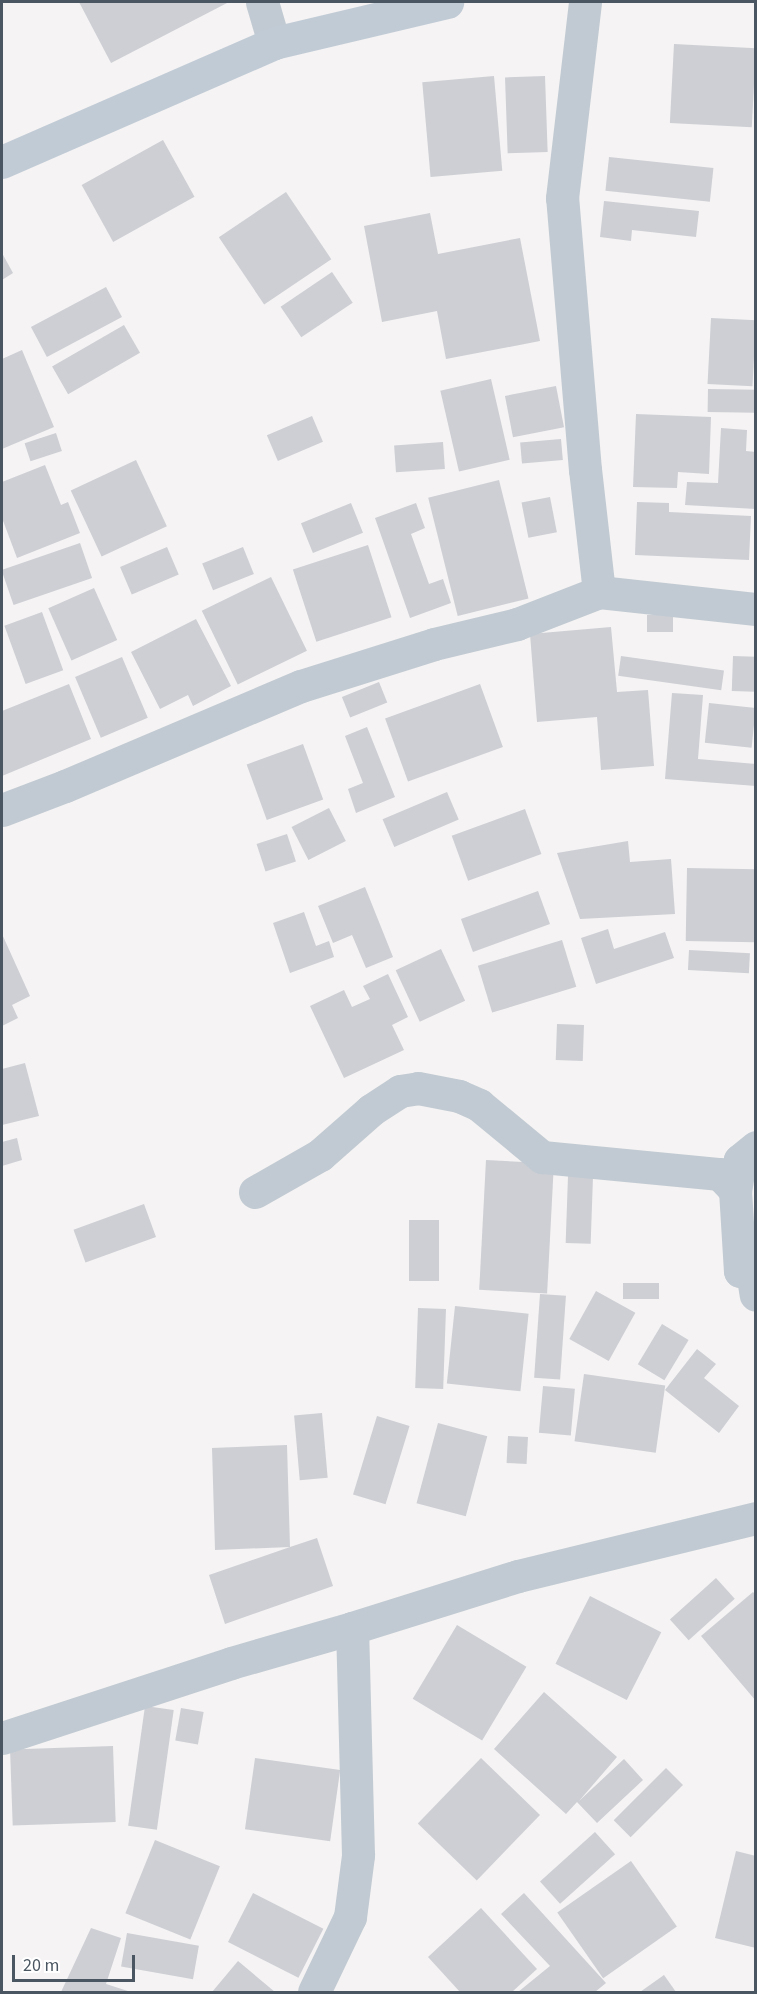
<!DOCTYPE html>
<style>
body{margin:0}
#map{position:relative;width:757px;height:1994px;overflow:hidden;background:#f5f3f3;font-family:"Source Sans 3",sans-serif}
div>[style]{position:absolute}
.building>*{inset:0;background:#cdcfd5;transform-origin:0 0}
.street>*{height:33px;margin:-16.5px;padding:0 16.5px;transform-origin:16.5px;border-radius:16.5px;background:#c1cad2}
.secondary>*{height:33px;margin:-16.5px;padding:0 16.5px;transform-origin:16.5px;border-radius:16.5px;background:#c1cbd6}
span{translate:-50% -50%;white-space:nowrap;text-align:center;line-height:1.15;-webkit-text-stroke:4.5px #fff;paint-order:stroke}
.frame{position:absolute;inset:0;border:3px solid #4a5661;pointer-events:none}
.scale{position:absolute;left:12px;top:1955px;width:123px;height:27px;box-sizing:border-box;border:3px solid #4a5661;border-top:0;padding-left:8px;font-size:18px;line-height:21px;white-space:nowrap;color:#4a5661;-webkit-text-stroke:4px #fff;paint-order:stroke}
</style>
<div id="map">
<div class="building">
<i style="clip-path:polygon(79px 2px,229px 2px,111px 63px)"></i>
<i style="left:674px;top:44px;width:82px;height:79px;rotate:3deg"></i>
<i style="left:494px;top:76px;width:95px;height:72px;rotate:85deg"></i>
<i style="left:545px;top:76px;width:76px;height:40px;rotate:88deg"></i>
<i style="left:163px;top:140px;width:65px;height:93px;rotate:61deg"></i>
<i style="left:609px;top:157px;width:105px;height:34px;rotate:6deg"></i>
<i style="left:286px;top:192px;width:81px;height:81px;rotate:56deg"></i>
<i style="clip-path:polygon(604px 201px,699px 211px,696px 237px,632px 230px,631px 241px,600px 237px)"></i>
<i style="clip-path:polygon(430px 213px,438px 254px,520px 238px,540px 341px,446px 359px,437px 311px,382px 322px,364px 226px)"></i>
<i style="clip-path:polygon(2px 253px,13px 273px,2px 280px)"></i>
<i style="left:332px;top:272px;width:37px;height:62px;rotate:56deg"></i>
<i style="left:106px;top:287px;width:34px;height:85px;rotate:62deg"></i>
<i style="left:711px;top:318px;width:45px;height:66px;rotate:3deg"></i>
<i style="left:124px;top:325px;width:32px;height:83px;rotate:60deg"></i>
<i style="clip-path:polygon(22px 350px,54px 427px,2px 449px,2px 359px)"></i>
<i style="left:491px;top:379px;width:83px;height:52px;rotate:77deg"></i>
<i style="left:556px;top:386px;width:42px;height:52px;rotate:79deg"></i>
<i style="left:708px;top:389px;width:48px;height:23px;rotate:1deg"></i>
<i style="clip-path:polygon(636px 414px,711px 417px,709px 474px,678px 472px,677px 488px,633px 487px)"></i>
<i style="left:312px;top:416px;width:28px;height:49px;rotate:67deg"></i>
<i style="clip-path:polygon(721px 428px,747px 430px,746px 451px,756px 452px,756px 509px,685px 505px,687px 482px,718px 483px)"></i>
<i style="left:56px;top:433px;width:19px;height:33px;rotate:72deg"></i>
<i style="left:561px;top:439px;width:21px;height:41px;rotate:85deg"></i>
<i style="left:443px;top:442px;width:27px;height:49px;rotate:86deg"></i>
<i style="left:136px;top:460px;width:73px;height:72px;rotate:65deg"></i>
<i style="clip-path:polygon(45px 465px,61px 505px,68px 502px,80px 533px,17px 558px,2px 518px,2px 482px)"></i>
<i style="left:499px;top:480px;width:122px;height:73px;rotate:76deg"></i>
<i style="left:550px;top:497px;width:36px;height:29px;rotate:79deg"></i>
<i style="clip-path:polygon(637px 502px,669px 503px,669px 512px,751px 516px,749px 560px,635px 555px)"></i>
<i style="left:351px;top:503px;width:32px;height:54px;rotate:68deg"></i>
<i style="clip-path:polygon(416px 503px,425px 528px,411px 534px,429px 584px,443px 579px,451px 603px,410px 618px,375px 518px)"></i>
<i style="left:80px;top:543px;width:37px;height:83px;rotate:71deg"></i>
<i style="left:368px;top:545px;width:76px;height:79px;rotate:72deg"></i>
<i style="left:167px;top:547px;width:30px;height:51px;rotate:67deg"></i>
<i style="left:243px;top:547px;width:29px;height:44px;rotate:68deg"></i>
<i style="left:271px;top:577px;width:82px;height:77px;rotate:64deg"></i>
<i style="left:94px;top:588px;width:57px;height:50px;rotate:66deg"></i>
<i style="left:42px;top:612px;width:62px;height:40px;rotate:70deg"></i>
<i style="left:647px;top:615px;width:26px;height:17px"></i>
<i style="clip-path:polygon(196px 619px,231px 686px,193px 706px,188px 695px,160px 709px,131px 652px)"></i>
<i style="clip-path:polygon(611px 627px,617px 692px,648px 690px,654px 766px,601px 770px,597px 717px,537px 722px,530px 634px)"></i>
<i style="left:621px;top:656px;width:104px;height:20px;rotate:8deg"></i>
<i style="left:733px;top:656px;width:23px;height:35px;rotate:2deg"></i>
<i style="left:122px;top:657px;width:66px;height:51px;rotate:67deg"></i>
<i style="left:379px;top:682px;width:22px;height:40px;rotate:68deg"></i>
<i style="clip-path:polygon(69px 684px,91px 739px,2px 776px,2px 711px)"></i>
<i style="left:480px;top:684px;width:67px;height:101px;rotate:70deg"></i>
<i style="clip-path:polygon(672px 693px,703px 695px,698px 759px,756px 764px,756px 786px,665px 779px)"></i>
<i style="left:709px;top:703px;width:47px;height:40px;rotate:6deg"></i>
<i style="clip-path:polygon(367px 727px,395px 797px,356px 813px,348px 789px,363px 783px,345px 736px)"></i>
<i style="left:303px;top:744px;width:59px;height:60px;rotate:70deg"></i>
<i style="left:447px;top:792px;width:30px;height:70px;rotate:67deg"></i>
<i style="left:329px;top:808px;width:37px;height:42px;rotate:63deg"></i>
<i style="left:525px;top:809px;width:48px;height:78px;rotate:70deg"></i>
<i style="left:287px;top:834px;width:29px;height:32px;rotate:72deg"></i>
<i style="clip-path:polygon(628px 841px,630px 862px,671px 859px,675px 914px,580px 919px,557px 853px)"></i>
<i style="left:687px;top:868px;width:69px;height:73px;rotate:1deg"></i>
<i style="clip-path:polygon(365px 887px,393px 957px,366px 968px,352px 935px,333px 943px,318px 906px)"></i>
<i style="left:538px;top:891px;width:35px;height:82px;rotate:70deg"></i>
<i style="clip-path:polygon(304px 912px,316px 946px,329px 941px,334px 957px,290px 973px,273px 923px)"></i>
<i style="clip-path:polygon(608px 929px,614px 949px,665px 932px,674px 958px,596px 984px,581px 938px)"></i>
<i style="clip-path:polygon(2px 934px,30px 996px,12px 1005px,18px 1018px,2px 1026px)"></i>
<i style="left:562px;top:940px;width:49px;height:88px;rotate:73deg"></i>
<i style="left:441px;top:949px;width:57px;height:50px;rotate:65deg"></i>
<i style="left:689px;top:950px;width:61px;height:20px;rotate:3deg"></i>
<i style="clip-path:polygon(388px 974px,408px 1017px,392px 1025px,404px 1050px,344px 1078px,310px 1006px,344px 990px,352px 1007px,370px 999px,363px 986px)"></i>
<i style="left:557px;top:1024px;width:27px;height:36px;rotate:2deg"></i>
<i style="clip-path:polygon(25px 1063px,39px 1116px,2px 1125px,2px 1069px)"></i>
<i style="clip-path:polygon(17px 1138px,22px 1160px,2px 1166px,2px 1142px)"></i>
<i style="left:486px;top:1160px;width:68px;height:130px;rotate:3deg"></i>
<i style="left:568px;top:1176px;width:25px;height:67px;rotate:2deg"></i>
<i style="left:144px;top:1204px;width:35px;height:75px;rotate:70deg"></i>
<i style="left:409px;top:1220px;width:30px;height:61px"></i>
<i style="left:623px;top:1283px;width:36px;height:16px"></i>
<i style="left:596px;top:1291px;width:45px;height:55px;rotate:29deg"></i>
<i style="left:540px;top:1294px;width:26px;height:84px;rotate:4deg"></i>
<i style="left:455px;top:1306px;width:74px;height:78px;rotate:6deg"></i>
<i style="left:418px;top:1308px;width:28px;height:80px;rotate:2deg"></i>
<i style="left:662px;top:1324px;width:31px;height:47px;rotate:31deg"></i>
<i style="clip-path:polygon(697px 1349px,716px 1364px,704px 1378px,739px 1406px,719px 1433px,665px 1390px)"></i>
<i style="left:584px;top:1374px;width:82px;height:68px;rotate:8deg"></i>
<i style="left:543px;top:1386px;width:32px;height:47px;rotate:5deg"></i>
<i style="left:322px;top:1413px;width:65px;height:28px;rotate:85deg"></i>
<i style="left:377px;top:1416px;width:34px;height:82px;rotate:17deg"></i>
<i style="left:438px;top:1423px;width:51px;height:83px;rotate:15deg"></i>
<i style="left:508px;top:1436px;width:20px;height:27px;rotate:3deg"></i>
<i style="clip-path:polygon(287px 1445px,290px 1547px,317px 1538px,333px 1586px,225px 1624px,209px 1575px,290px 1547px,215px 1550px,212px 1448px)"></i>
<i style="left:716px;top:1578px;width:28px;height:62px;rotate:48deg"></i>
<i style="clip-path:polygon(753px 1592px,756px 1595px,756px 1701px,701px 1636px)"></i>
<i style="left:590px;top:1596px;width:80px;height:76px;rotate:27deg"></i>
<i style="left:457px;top:1625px;width:81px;height:86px;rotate:31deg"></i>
<i style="clip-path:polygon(544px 1692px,617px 1757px,579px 1801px,624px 1759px,643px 1780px,597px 1823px,577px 1802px,566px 1814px,494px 1749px)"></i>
<i style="left:145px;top:1706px;width:29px;height:121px;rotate:8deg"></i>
<i style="left:181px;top:1708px;width:23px;height:33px;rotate:10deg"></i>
<i style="left:113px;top:1746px;width:76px;height:103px;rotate:88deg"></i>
<i style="left:255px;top:1758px;width:86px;height:72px;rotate:8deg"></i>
<i style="left:481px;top:1758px;width:82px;height:91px;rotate:44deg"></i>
<i style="left:666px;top:1768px;width:24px;height:74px;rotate:45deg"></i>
<i style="left:595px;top:1832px;width:30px;height:74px;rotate:48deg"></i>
<i style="left:155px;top:1840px;width:70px;height:79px;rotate:22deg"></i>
<i style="clip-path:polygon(736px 1851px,756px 1856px,756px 1948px,715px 1938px)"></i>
<i style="left:631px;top:1861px;width:80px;height:90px;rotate:55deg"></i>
<i style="left:253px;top:1893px;width:79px;height:55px;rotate:27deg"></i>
<i style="clip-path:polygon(524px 1893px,606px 1983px,595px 1992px,518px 1992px,550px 1966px,501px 1914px)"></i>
<i style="clip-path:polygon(481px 1908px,537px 1969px,512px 1992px,460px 1992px,428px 1957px)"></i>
<i style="clip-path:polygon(91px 1928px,121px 1938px,106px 1984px,131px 1992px,61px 1992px)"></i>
<i style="left:127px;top:1933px;width:73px;height:34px;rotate:10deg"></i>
<i style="clip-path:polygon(238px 1961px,275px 1992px,212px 1992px)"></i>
<i style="clip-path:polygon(664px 1975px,676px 1992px,640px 1992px)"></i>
</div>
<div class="street">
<i style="left:262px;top:2px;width:43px;rotate:73.7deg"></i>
<i style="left:599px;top:592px;width:158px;rotate:6.2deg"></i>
<i style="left:2px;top:810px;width:67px;rotate:-20.9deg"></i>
<i style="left:65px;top:786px;width:256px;rotate:-23deg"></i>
<i style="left:301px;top:686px;width:139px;rotate:-17.5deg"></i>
<i style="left:434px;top:644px;width:85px;rotate:-13.5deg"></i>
<i style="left:517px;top:624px;width:88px;rotate:-21.3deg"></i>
<i style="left:599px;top:592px;width:123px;rotate:-96.5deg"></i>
<i style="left:585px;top:470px;width:273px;rotate:-94.8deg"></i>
<i style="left:562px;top:198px;width:197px;rotate:-83.3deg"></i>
<i style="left:756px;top:1147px;width:21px;rotate:141deg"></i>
<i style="left:740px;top:1160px;width:30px;rotate:99deg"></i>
<i style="left:735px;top:1190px;width:81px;rotate:86.5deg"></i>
<i style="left:740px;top:1271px;width:13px;rotate:-29deg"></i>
<i style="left:751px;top:1265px;width:30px;rotate:81deg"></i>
<i style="left:255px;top:1192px;width:75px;rotate:-29.6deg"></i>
<i style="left:320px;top:1155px;width:68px;rotate:-41.4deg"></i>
<i style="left:371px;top:1110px;width:35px;rotate:-33deg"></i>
<i style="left:400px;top:1091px;width:18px;rotate:-9deg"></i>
<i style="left:418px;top:1088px;width:42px;rotate:11deg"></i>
<i style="left:459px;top:1096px;width:22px;rotate:24deg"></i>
<i style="left:479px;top:1105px;width:82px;rotate:39.5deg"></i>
<i style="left:542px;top:1157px;width:179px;rotate:5.5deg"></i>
<i style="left:720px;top:1174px;width:22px;rotate:47deg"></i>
<i style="left:2px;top:1738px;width:241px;rotate:-18.1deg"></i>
<i style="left:231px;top:1663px;width:126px;rotate:-16.1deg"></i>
<i style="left:352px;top:1628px;width:174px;rotate:-17.4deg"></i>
<i style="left:518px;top:1576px;width:245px;rotate:-13.7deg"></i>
<i style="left:314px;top:1992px;width:83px;rotate:-64.4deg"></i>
<i style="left:350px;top:1917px;width:63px;rotate:-82.6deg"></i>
<i style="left:358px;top:1855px;width:227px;rotate:-91.5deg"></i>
</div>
<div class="secondary">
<i style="left:2px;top:162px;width:297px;rotate:-23.6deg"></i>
<i style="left:274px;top:43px;width:178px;rotate:-13.3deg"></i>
</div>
<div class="frame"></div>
<div class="scale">20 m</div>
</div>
